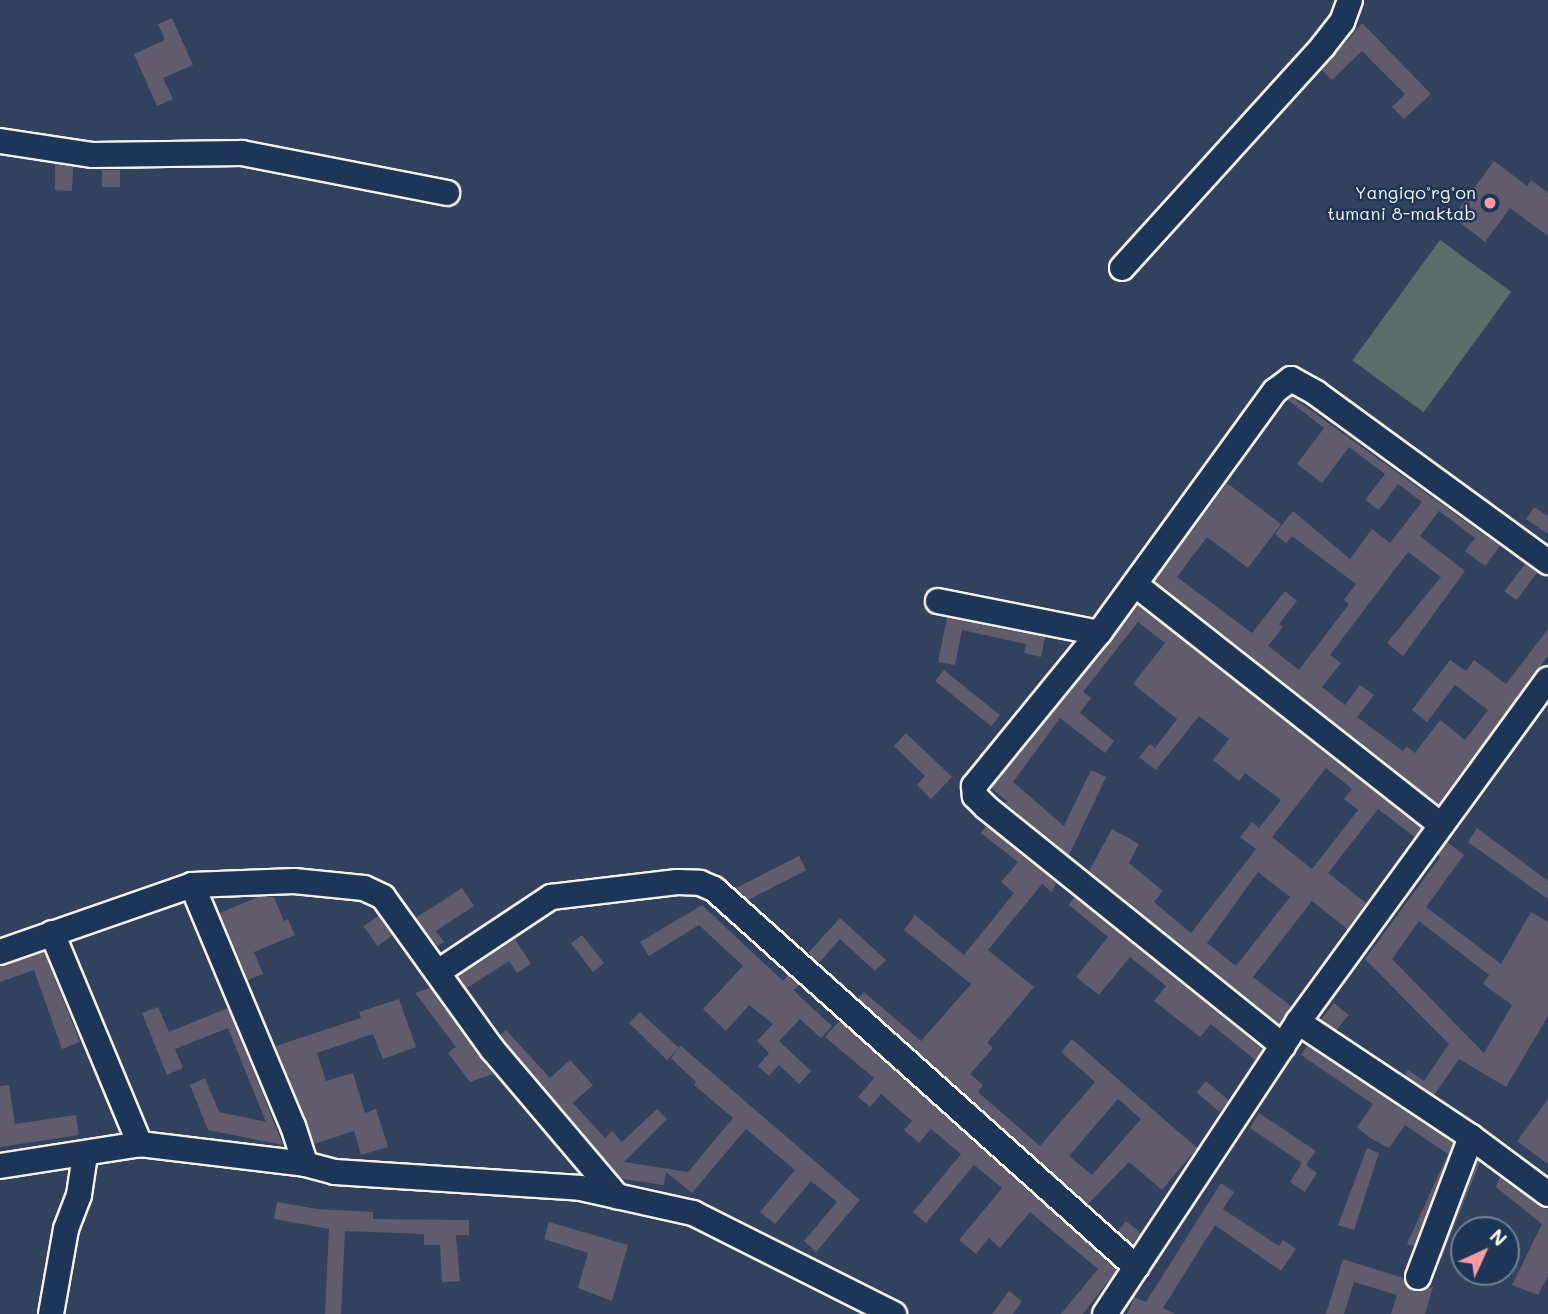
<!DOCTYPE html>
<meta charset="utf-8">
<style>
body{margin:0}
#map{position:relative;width:1548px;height:1314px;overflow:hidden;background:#31415e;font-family:Mali,sans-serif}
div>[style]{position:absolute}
.green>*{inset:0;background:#5b6f6a;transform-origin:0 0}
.building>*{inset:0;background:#605c6d;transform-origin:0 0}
.roads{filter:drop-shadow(2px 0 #f4f1e8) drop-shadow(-2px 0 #f4f1e8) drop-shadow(0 2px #f4f1e8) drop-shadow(0 -2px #f4f1e8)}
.minor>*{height:24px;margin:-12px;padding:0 12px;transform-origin:12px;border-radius:12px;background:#1d3557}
.dots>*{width:19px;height:19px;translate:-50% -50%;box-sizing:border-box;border:4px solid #1d3557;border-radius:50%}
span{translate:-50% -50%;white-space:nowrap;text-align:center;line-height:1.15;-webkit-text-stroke:5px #1d3557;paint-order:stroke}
.poi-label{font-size:18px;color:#f4f1e8}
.right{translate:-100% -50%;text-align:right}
.north{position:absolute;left:1450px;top:1216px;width:70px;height:70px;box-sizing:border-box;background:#1d3557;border:2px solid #738091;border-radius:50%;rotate:45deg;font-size:19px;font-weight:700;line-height:28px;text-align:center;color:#f4f1e8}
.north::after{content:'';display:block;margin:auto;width:24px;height:32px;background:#ff9aa2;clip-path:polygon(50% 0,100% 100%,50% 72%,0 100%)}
</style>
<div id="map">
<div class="green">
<i style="left:1440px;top:240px;width:88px;height:149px;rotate:36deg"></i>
</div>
<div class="building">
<i style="clip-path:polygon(172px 18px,193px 65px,163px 78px,173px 99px,157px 106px,134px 54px,165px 40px,158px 24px)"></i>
<i style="clip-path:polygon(1362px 23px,1431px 94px,1404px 119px,1392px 107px,1405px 94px,1362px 51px,1332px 80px,1322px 70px)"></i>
<i style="clip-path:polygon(1494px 161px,1527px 186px,1531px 180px,1548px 193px,1548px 236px,1510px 208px,1485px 242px,1453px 217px)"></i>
<i style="clip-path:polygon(55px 164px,73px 167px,72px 191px,55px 190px)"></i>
<i style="left:102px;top:170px;width:18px;height:17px"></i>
<i style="clip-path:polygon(1292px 397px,1500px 546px,1485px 566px,1465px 551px,1475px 538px,1439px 511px,1420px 536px,1465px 571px,1403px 656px,1387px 643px,1441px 577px,1408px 552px,1330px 655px,1341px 663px,1322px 687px,1345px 705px,1360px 685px,1374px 695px,1357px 717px,1403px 751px,1406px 746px,1415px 753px,1440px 720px,1465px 740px,1488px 710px,1455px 685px,1427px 722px,1412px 710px,1450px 660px,1466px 671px,1474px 660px,1506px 684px,1548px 629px,1548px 656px,1438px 804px,1155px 581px,1227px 483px,1281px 524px,1248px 568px,1207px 537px,1177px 577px,1252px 633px,1285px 591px,1297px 601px,1279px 624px,1283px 627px,1268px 646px,1299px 670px,1349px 604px,1344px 600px,1356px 584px,1292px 536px,1286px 543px,1275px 534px,1293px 511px,1350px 559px,1372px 529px,1390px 543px,1422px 502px,1398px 484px,1379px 510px,1365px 500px,1385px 474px,1349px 447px,1322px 483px,1297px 464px,1324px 428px,1288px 400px)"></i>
<i style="clip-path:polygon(1534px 507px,1548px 516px,1548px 534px,1526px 519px)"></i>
<i style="left:1525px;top:564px;width:15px;height:34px;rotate:37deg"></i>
<i style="clip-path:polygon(evenodd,1138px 605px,1421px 828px,1415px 837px,1378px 809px,1328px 873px,1366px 903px,1347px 929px,1312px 901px,1253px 977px,1291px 1006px,1279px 1024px,1089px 871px,1112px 829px,1139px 844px,1129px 863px,1163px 891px,1154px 902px,1191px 933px,1256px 849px,1240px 837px,1252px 822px,1259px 828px,1281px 800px,1245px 773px,1239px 781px,1213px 760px,1229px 739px,1199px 716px,1156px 770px,1139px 757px,1150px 744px,1155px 748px,1177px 719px,1133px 684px,1165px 643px,1138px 622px,1083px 692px,1091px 698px,1080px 713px,1114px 741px,1105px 753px,1060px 718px,1013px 782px,1064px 826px,1091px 770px,1106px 777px,1069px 855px,1005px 803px,1007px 801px,991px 788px,1138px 605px,1326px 768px,1352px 789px,1344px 799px,1358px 810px,1312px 869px,1272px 837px,1326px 768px,1138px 605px,1258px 872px,1290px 897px,1236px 966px,1207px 943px,1258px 872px)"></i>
<i style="clip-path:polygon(947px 618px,1045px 637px,1041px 657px,1024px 653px,1026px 644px,962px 630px,955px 665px,938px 662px)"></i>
<i style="left:944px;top:670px;width:72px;height:14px;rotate:39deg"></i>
<i style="clip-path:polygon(906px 733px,952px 777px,931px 799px,917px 785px,925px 776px,894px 746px)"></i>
<i style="clip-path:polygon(evenodd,986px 826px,1056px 883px,1052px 892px,1042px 884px,988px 950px,1034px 987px,987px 1043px,993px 1048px,970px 1074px,983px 1085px,978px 1092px,1040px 1146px,1095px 1082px,1061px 1052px,1072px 1039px,1197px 1148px,1162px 1190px,1129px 1162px,1088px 1204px,858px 998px,864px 992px,921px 1041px,971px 984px,904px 930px,915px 915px,964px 955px,1014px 893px,1001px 882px,1018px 862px,981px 833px,986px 826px,1118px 1099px,1141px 1119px,1092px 1175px,1069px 1156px,1118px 1099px)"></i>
<i style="clip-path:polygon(1477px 828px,1548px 881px,1548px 899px,1468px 842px)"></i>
<i style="clip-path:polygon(evenodd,1447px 842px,1464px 855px,1426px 907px,1501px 964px,1531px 912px,1548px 922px,1548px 1016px,1506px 1087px,1459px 1059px,1434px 1095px,1405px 1075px,1408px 1070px,1424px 1081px,1449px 1044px,1365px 959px,1440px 857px,1438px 855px,1447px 842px,1419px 921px,1489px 975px,1483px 984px,1512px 1005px,1484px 1053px,1392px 959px,1419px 921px)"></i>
<i style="left:799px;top:856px;width:16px;height:73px;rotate:63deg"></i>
<i style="clip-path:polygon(462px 888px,474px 906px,436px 931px,444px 942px,437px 946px,416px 918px)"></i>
<i style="clip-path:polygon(258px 897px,274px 897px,284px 921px,288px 919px,295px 935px,254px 952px,263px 974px,248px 980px,220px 913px)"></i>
<i style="clip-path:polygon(1074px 897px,1263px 1049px,1255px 1060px,1211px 1024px,1200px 1037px,1154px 1001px,1166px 986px,1130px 957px,1099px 995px,1076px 977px,1108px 937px,1069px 905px)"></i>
<i style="clip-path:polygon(702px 905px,783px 981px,788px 975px,799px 985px,793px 990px,832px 1026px,821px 1038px,800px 1019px,779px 1041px,811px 1071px,799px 1084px,779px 1065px,769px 1076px,758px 1066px,769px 1053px,757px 1041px,773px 1024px,749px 1005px,726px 1031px,703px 1009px,743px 966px,699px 925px,649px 956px,640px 942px)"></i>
<i style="left:378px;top:916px;width:24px;height:18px;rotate:54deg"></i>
<i style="clip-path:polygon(840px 918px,886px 960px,875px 971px,840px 939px,819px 963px,808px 953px)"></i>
<i style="left:582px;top:935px;width:36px;height:14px;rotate:52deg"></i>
<i style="clip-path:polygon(515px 939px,531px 964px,517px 973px,509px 961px,467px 988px,458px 976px)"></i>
<i style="clip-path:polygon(44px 952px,80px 1042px,62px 1049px,34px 970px,0 982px,0 966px)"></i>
<i style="clip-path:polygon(430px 988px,481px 1059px,493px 1074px,470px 1082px,448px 1053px,456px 1047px,415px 993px)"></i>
<i style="clip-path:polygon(399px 999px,416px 1047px,383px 1059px,373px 1034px,317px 1053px,326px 1081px,353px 1073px,365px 1113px,376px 1109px,388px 1147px,361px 1155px,354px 1131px,314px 1144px,276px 1046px,361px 1018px,359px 1012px)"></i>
<i style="left:1334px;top:1003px;width:19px;height:21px;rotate:39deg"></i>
<i style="clip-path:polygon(158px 1007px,169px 1032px,228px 1008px,283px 1145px,208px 1130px,190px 1085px,205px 1078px,219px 1112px,266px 1122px,228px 1028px,175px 1049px,183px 1068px,167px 1075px,142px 1013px)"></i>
<i style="clip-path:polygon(640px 1012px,679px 1048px,681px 1046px,860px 1200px,816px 1252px,804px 1241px,837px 1202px,811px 1181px,775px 1224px,760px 1212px,795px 1170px,746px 1129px,692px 1193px,666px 1172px,664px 1185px,622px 1179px,500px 1035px,506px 1030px,550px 1078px,570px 1060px,593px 1085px,573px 1103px,605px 1138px,612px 1131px,622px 1142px,657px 1109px,667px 1119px,624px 1162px,688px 1172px,733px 1118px,694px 1085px,696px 1082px,671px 1058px,677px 1050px,667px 1060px,629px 1023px)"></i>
<i style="clip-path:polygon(839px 1021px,1117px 1270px,1083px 1314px,1061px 1314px,1098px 1269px,1030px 1212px,1000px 1248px,989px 1238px,976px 1254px,959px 1240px,1002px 1188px,974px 1165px,926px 1223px,913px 1212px,961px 1154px,931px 1129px,919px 1143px,904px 1130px,912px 1121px,881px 1094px,870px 1107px,858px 1097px,874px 1078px,825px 1037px)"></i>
<i style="clip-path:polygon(1307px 1046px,1453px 1143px,1414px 1246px,1407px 1244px,1448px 1154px,1405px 1125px,1389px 1148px,1370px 1138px,1357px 1127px,1373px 1104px,1301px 1055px)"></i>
<i style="left:1206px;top:1081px;width:30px;height:15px;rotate:40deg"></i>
<i style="clip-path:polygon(9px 1085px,15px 1124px,76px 1115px,79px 1135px,0 1147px,0 1086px)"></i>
<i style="clip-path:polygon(1548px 1099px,1548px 1164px,1517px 1141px)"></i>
<i style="clip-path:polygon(1259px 1113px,1316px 1151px,1306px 1165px,1317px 1173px,1305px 1192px,1290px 1182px,1302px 1163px,1250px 1128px)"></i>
<i style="clip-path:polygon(1367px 1148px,1379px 1153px,1354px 1230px,1338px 1225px)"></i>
<i style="clip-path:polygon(1478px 1161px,1480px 1162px,1442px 1257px,1441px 1257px)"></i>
<i style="clip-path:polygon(1500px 1177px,1539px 1206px,1548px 1209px,1548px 1276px,1538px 1295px,1512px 1285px,1542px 1224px,1496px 1187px)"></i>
<i style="clip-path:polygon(1221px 1183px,1234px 1192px,1223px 1209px,1279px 1246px,1283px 1240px,1296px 1249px,1281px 1271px,1215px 1225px,1163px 1308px,1175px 1314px,1127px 1314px,1134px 1297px,1146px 1302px)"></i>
<i style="clip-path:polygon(277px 1202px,317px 1209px,373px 1212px,373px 1219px,469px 1220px,469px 1235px,456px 1235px,460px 1281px,442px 1282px,440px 1245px,424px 1245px,424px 1234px,345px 1231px,341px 1314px,325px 1314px,329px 1229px,274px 1219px)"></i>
<i style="left:1126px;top:1221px;width:19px;height:13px;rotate:39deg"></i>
<i style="clip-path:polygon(549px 1222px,628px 1245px,612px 1301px,578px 1288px,588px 1253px,544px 1239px)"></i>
<i style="clip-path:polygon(1343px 1259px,1403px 1278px,1406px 1286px,1413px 1291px,1433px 1287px,1425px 1314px,1391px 1314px,1397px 1295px,1354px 1282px,1344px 1314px,1326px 1314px)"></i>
<i style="clip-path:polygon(1009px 1291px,1022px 1301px,1013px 1314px,992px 1314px)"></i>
</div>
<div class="roads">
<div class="minor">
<i style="left:0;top:141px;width:94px;rotate:8.6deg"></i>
<i style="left:93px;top:155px;width:149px;rotate:-0.8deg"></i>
<i style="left:242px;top:153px;width:209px;rotate:11deg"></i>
<i style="left:1122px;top:268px;width:299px;rotate:-47.8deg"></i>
<i style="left:1323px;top:46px;width:31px;rotate:-52deg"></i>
<i style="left:1342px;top:22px;width:23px;rotate:-70deg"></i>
<i style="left:1136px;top:585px;width:388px;rotate:38.2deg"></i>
<i style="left:938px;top:601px;width:164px;rotate:11.2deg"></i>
<i style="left:192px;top:885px;width:261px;rotate:67.3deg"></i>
<i style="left:293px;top:1126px;width:40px;rotate:72deg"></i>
<i style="left:52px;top:933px;width:229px;rotate:67.4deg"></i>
<i style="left:0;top:952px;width:203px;rotate:-19.2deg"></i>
<i style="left:192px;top:885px;width:102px;rotate:-2.2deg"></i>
<i style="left:294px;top:881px;width:70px;rotate:5.7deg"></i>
<i style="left:364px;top:888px;width:21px;rotate:25deg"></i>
<i style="left:383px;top:897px;width:188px;rotate:54.3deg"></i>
<i style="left:493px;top:1050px;width:192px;rotate:49.7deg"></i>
<i style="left:438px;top:972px;width:136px;rotate:-33.6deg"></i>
<i style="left:551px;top:897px;width:127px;rotate:-6.8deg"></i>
<i style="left:677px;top:882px;width:23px;rotate:2deg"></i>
<i style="left:700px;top:883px;width:15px;rotate:23deg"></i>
<i style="left:714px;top:889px;width:567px;rotate:41.85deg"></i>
<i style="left:1298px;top:1022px;width:208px;rotate:33.6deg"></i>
<i style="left:1471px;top:1137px;width:96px;rotate:36.5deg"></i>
<i style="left:1283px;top:1046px;width:381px;rotate:-141.2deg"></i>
<i style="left:986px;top:807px;width:16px;rotate:-135deg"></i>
<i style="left:975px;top:796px;width:10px;rotate:-96deg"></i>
<i style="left:974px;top:786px;width:198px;rotate:-50.8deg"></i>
<i style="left:1099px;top:633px;width:299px;rotate:-54deg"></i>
<i style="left:1275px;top:391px;width:20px;rotate:-37deg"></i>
<i style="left:1291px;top:379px;width:29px;rotate:29deg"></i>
<i style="left:1316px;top:393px;width:287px;rotate:36.1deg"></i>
<i style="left:0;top:1166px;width:142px;rotate:-8.9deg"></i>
<i style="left:140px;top:1144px;width:166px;rotate:6.9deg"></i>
<i style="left:305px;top:1164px;width:31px;rotate:15deg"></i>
<i style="left:335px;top:1172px;width:246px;rotate:3.7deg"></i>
<i style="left:580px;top:1188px;width:116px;rotate:12.5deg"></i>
<i style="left:693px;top:1213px;width:225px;rotate:26.7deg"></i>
<i style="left:1418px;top:1277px;width:150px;rotate:-69.3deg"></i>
<i style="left:51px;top:1314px;width:86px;rotate:-80deg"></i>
<i style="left:66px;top:1229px;width:36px;rotate:-69deg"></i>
<i style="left:79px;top:1195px;width:40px;rotate:-81.5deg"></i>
<i style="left:1105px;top:1314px;width:350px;rotate:-56.5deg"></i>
<i style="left:1298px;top:1022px;width:424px;rotate:-53.9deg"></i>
</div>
</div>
<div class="dots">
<i style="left:1490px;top:203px;background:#ff9aa2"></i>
</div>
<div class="poi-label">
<span class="right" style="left:1476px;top:203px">Yangiqo’rg’on<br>tumani 8-maktab</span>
</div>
<div class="north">N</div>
</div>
